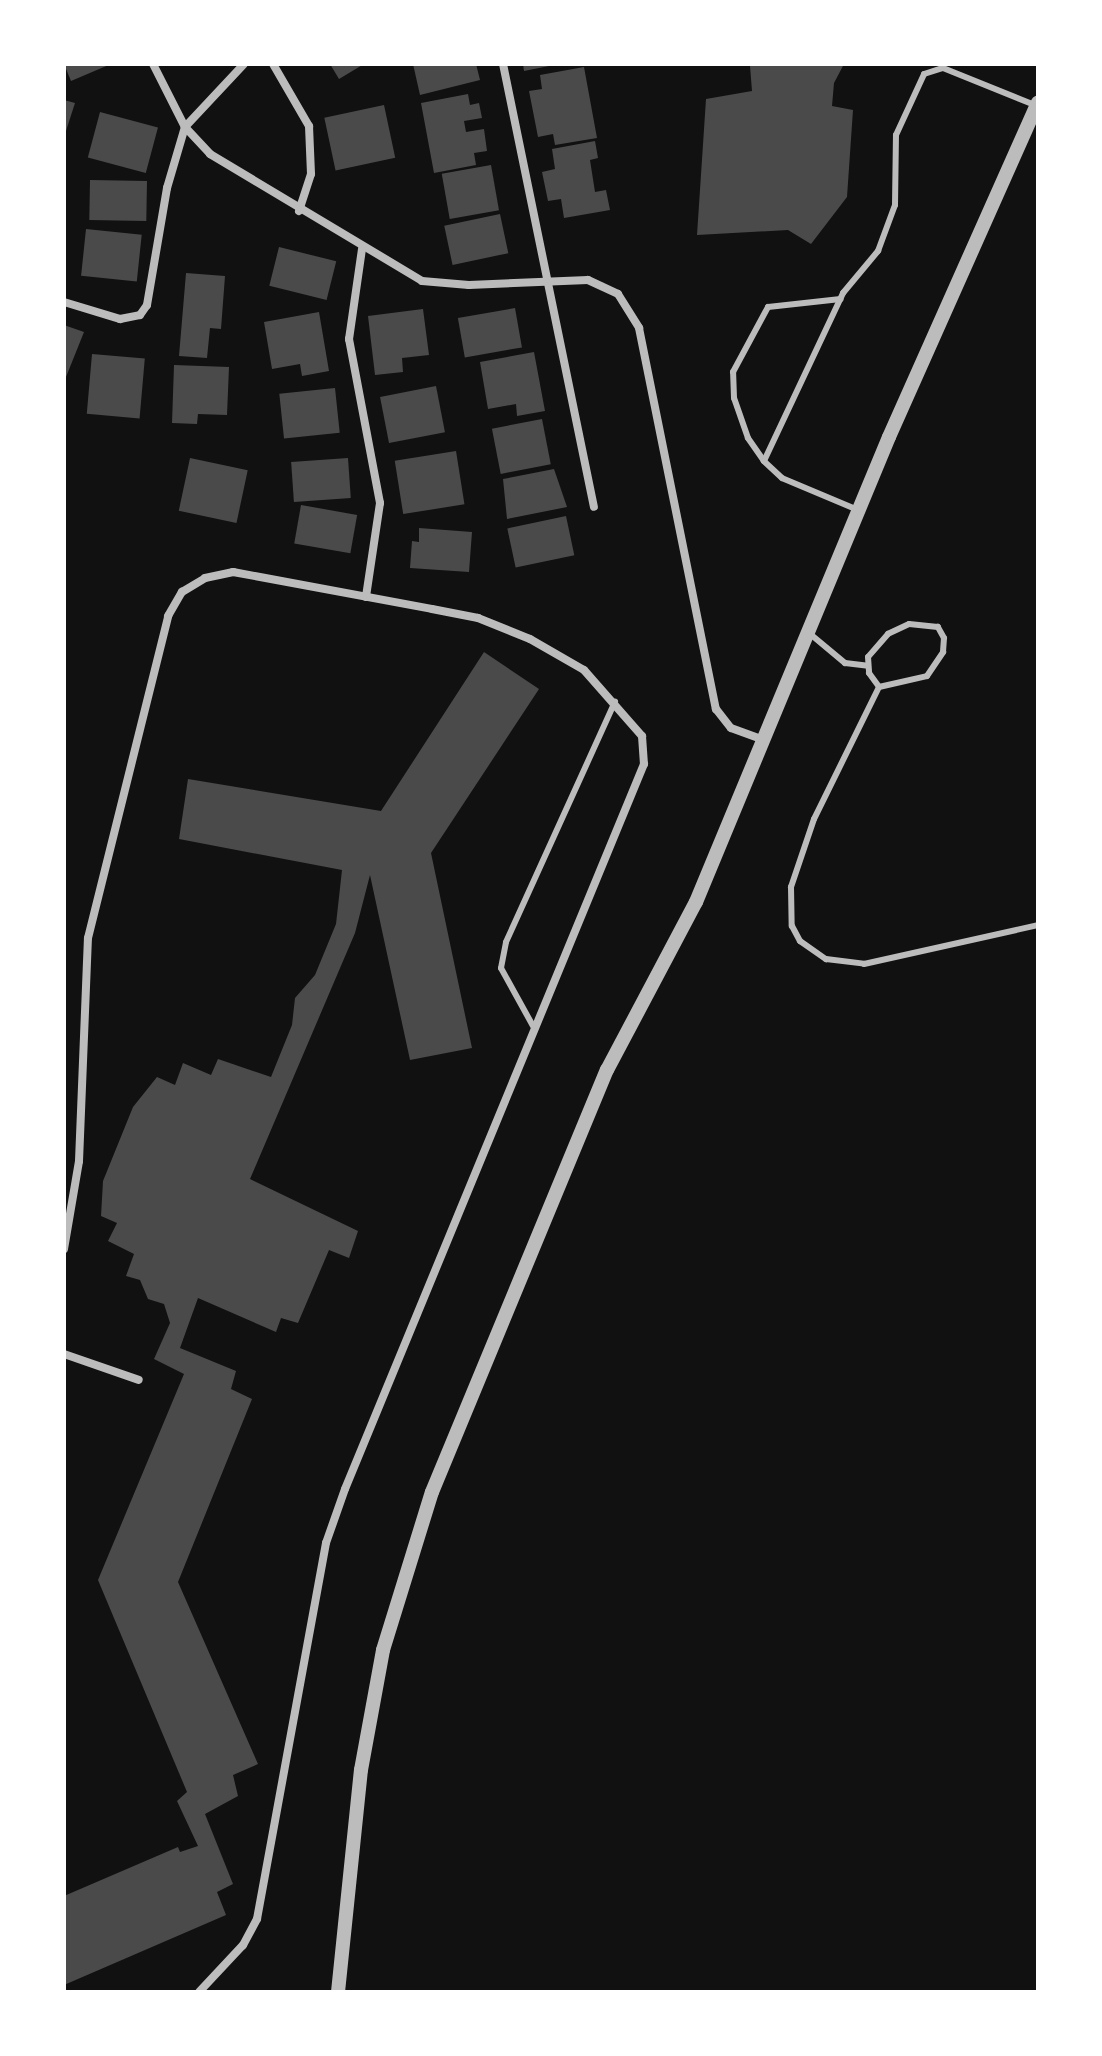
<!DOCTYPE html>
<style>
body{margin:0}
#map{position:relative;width:1102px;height:2056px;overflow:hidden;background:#111;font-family:Figtree,sans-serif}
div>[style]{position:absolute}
.building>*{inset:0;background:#4a4a4a;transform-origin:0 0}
.service>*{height:6px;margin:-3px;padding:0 3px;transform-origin:3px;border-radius:3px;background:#bcbcbc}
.minor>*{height:8px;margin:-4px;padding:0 4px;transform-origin:4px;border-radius:4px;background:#bcbcbc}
.tertiary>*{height:14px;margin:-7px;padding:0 7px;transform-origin:7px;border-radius:7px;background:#bcbcbc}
span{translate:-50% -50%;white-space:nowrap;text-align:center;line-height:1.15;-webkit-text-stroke:8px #fff;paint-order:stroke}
.frame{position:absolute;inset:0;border:66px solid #fff;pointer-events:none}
</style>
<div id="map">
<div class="building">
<i style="clip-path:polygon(64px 64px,111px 64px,71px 81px)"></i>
<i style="clip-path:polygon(330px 64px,364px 64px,339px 79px)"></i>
<i style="clip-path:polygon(413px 64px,476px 64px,480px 80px,420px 95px)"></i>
<i style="clip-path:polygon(523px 64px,554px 64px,554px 65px,524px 71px)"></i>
<i style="clip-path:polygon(844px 64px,834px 83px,832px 106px,853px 110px,847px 197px,811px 244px,788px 230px,697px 235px,706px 99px,752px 91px,750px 66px)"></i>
<i style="clip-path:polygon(584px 67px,597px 138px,555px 145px,553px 134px,538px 137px,529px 91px,542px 89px,540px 75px)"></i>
<i style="clip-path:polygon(468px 94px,470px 105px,479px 103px,482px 118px,464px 121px,466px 132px,484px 129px,487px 151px,474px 153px,476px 165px,434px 173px,421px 103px)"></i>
<i style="clip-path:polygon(64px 100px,75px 103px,65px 134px,64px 134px)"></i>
<i style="left:384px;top:105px;width:54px;height:61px;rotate:78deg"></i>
<i style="left:100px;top:112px;width:60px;height:47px;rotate:15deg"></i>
<i style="clip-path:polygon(595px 141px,598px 158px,590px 160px,595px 192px,606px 190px,610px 210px,564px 218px,561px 199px,548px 201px,542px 172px,555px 169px,552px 149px)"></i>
<i style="left:491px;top:165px;width:46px;height:50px;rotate:80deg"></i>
<i style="left:90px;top:180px;width:57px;height:40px;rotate:1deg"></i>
<i style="left:500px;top:214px;width:40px;height:57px;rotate:78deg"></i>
<i style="left:86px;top:229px;width:56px;height:47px;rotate:6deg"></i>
<i style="left:279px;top:247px;width:59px;height:40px;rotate:14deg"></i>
<i style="clip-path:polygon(186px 273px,225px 276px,221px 329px,210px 328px,207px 358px,179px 356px)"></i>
<i style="left:515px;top:308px;width:40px;height:58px;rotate:80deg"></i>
<i style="clip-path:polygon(423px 309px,429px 355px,402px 358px,403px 372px,375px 375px,368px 316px)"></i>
<i style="clip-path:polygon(319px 312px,329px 371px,302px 376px,300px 364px,272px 369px,264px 322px)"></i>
<i style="clip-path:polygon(64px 325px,84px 332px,64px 382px)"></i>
<i style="clip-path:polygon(534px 352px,545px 411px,517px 416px,516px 404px,488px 409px,480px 362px)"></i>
<i style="left:92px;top:354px;width:53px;height:60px;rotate:5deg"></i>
<i style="clip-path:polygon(174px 365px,229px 367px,227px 415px,198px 414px,197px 424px,172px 423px)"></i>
<i style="left:436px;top:386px;width:47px;height:57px;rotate:79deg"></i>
<i style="left:335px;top:388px;width:45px;height:56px;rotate:84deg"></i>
<i style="left:542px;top:419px;width:46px;height:51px;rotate:79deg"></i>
<i style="left:456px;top:451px;width:54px;height:62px;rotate:81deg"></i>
<i style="left:190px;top:458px;width:59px;height:54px;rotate:12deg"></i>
<i style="left:348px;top:458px;width:40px;height:57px;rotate:86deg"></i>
<i style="clip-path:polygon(554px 469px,567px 507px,507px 519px,503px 479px)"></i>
<i style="left:301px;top:505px;width:57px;height:39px;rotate:10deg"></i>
<i style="left:566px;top:516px;width:40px;height:60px;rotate:78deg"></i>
<i style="clip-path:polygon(419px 528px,472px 532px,469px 572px,410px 568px,412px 541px,419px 542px)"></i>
<i style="clip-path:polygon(484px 652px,539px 689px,431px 853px,472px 1048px,410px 1060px,370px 875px,355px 933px,250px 1179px,358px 1231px,349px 1258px,329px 1250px,298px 1323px,281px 1318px,276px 1332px,198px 1298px,180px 1348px,236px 1371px,231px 1389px,252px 1399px,178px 1582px,258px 1764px,233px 1775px,238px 1796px,205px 1814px,233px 1884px,217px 1892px,226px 1915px,64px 1985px,64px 1896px,178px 1847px,180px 1852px,198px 1846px,177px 1801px,187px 1792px,98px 1580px,184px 1374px,154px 1359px,170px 1323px,164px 1304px,148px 1299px,140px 1280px,126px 1276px,134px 1254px,108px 1241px,117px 1223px,101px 1216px,103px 1181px,133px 1107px,157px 1077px,175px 1085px,183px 1063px,211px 1075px,218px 1059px,271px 1077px,292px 1025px,295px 998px,315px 975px,336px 924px,342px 870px,179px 839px,188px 779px,381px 811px)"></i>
</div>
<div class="service">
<i style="left:764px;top:461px;width:28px;rotate:-125deg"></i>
<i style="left:748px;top:438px;width:42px;rotate:-109.3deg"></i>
<i style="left:734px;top:398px;width:26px;rotate:-92deg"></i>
<i style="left:733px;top:372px;width:74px;rotate:-61.7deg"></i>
<i style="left:768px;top:307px;width:73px;rotate:-6.3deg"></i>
<i style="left:858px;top:510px;width:82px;rotate:-157.2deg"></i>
<i style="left:782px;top:478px;width:25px;rotate:-137deg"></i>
<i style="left:764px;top:461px;width:186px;rotate:-64.8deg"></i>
<i style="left:843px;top:293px;width:55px;rotate:-50.2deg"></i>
<i style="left:878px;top:251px;width:49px;rotate:-69.7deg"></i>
<i style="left:895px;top:205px;width:70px;rotate:-89.2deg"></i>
<i style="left:896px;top:135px;width:67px;rotate:-65.3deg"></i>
<i style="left:924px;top:74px;width:20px;rotate:-18deg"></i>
<i style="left:943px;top:68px;width:101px;rotate:22deg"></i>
<i style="left:809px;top:633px;width:47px;rotate:39.8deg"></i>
<i style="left:845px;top:663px;width:23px;rotate:7deg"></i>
<i style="left:879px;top:687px;width:49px;rotate:-12.9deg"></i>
<i style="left:927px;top:676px;width:29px;rotate:-56deg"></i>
<i style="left:943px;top:652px;width:14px;rotate:-86deg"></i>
<i style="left:944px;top:638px;width:13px;rotate:-119deg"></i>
<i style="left:938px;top:627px;width:29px;rotate:-174deg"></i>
<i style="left:909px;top:624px;width:23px;rotate:155deg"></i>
<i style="left:888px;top:634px;width:30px;rotate:131deg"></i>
<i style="left:868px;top:657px;width:16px;rotate:86deg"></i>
<i style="left:869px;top:673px;width:17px;rotate:54deg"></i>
<i style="left:879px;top:687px;width:147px;rotate:116.2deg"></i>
<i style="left:814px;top:819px;width:72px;rotate:108.7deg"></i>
<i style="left:791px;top:887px;width:39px;rotate:89deg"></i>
<i style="left:792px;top:926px;width:17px;rotate:62deg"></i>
<i style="left:800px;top:941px;width:32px;rotate:35deg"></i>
<i style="left:826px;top:959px;width:38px;rotate:7deg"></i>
<i style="left:864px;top:964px;width:178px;rotate:-12.6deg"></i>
<i style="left:533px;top:1026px;width:66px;rotate:-118.9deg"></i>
<i style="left:501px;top:968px;width:26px;rotate:-79deg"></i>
<i style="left:506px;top:942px;width:264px;rotate:-65.6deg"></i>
</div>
<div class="minor">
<i style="left:153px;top:64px;width:71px;rotate:63.1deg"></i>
<i style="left:185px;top:127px;width:37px;rotate:47deg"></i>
<i style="left:210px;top:154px;width:247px;rotate:30.9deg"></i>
<i style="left:422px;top:281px;width:47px;rotate:4.9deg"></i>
<i style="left:469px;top:285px;width:119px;rotate:-2.4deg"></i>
<i style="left:588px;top:280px;width:33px;rotate:25deg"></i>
<i style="left:618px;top:294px;width:40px;rotate:58deg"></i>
<i style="left:639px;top:328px;width:389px;rotate:78.6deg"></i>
<i style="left:716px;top:709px;width:24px;rotate:52deg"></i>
<i style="left:731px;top:728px;width:35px;rotate:20deg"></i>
<i style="left:273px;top:64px;width:72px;rotate:59.9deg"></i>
<i style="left:309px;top:126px;width:48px;rotate:87.6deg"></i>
<i style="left:311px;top:174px;width:39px;rotate:108deg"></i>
<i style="left:503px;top:64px;width:452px;rotate:78.4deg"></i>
<i style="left:362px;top:249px;width:91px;rotate:98.2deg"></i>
<i style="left:349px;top:339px;width:167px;rotate:79.3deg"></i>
<i style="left:380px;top:503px;width:95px;rotate:98.5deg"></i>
<i style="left:64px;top:302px;width:59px;rotate:16.9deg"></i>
<i style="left:120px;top:319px;width:20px;rotate:-11deg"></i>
<i style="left:140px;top:315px;width:12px;rotate:-55deg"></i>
<i style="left:147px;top:305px;width:119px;rotate:-80.3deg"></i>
<i style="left:167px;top:188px;width:64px;rotate:-73.6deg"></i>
<i style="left:185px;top:127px;width:86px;rotate:-46.9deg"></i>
<i style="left:64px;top:1249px;width:89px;rotate:-80.3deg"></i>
<i style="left:79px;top:1161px;width:223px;rotate:-87.7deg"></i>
<i style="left:88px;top:938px;width:332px;rotate:-76deg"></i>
<i style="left:168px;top:616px;width:28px;rotate:-60deg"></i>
<i style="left:182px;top:592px;width:27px;rotate:-31deg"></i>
<i style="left:205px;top:578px;width:29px;rotate:-12deg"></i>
<i style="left:233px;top:572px;width:202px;rotate:10.5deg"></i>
<i style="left:432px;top:609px;width:47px;rotate:11.1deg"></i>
<i style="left:478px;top:618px;width:56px;rotate:22deg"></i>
<i style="left:530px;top:639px;width:62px;rotate:29.9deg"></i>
<i style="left:584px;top:670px;width:88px;rotate:48.7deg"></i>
<i style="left:642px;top:736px;width:28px;rotate:86deg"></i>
<i style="left:644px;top:764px;width:784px;rotate:112.41deg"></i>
<i style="left:345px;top:1489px;width:57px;rotate:109.4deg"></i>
<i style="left:326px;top:1543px;width:382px;rotate:100.4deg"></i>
<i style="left:257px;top:1919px;width:30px;rotate:118deg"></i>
<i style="left:243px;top:1945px;width:64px;rotate:133.1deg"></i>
<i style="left:64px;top:1354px;width:79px;rotate:19.1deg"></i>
</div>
<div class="tertiary">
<i style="left:338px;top:1992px;width:223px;rotate:-84.1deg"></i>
<i style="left:361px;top:1770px;width:122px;rotate:-79.6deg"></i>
<i style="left:383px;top:1650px;width:165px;rotate:-72.8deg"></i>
<i style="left:432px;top:1492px;width:457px;rotate:-67.5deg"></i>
<i style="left:607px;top:1070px;width:190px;rotate:-62.1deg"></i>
<i style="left:696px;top:902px;width:503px;rotate:-67.46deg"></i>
<i style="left:889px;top:437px;width:366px;rotate:-66deg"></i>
</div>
<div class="frame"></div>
</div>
